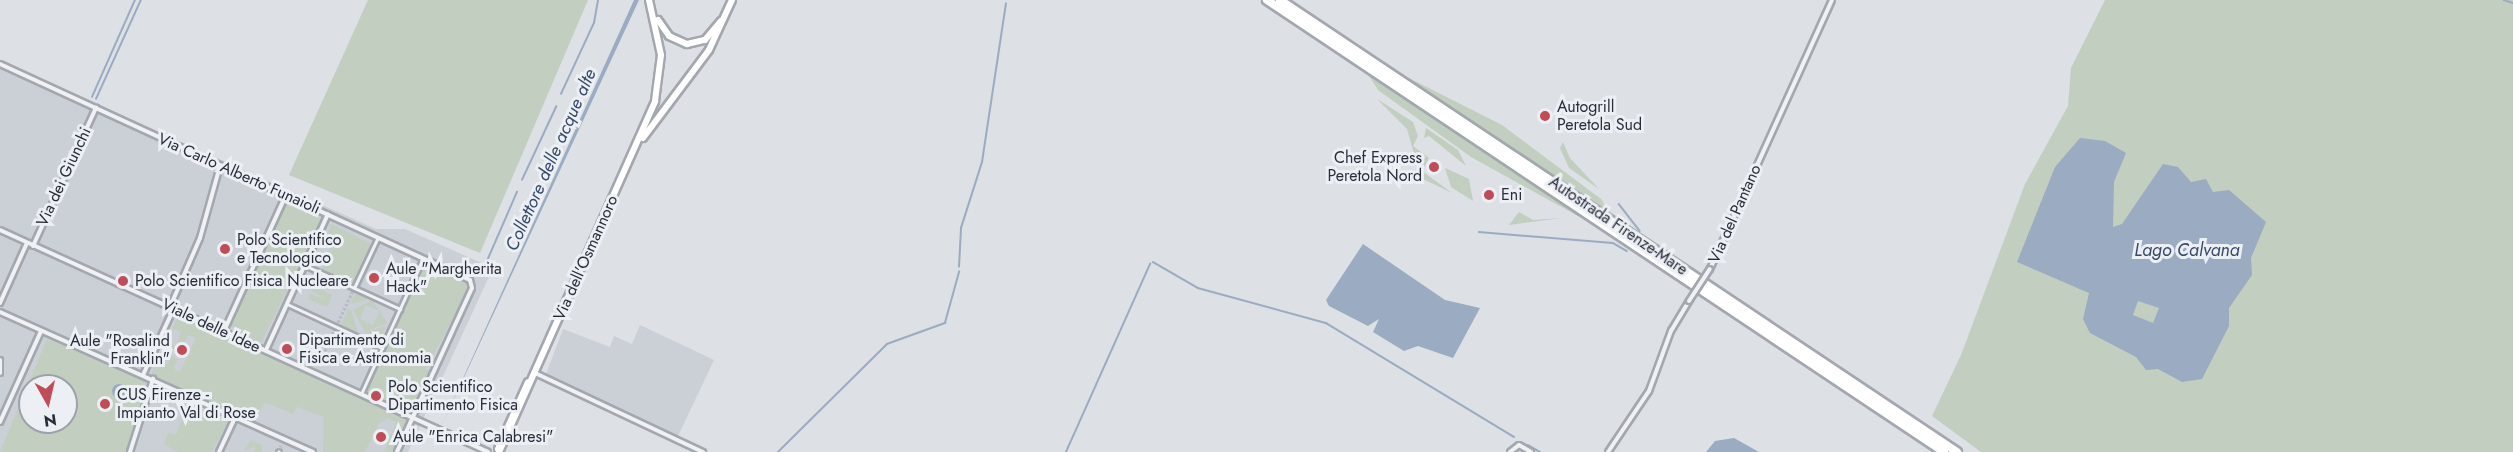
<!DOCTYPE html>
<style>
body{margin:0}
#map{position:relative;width:2513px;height:452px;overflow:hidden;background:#dde0e5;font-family:Jost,sans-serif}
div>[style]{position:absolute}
.built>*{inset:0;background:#cbcfd6}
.green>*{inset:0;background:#c2cebf;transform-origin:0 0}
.water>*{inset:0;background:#9babc2}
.round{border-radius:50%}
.stream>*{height:1.5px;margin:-0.75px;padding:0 0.75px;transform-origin:0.75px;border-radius:0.75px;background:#9babc2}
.pedestrian-tunnel>*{height:3px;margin-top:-1.5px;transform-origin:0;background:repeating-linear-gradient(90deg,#b9bcc3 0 3px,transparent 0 4.5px)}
.roads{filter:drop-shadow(2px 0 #a3a7ae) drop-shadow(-2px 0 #a3a7ae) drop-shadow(0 2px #a3a7ae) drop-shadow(0 -2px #a3a7ae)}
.pedestrian>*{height:3px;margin:-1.5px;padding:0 1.5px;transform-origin:1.5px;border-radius:1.5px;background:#eff1f4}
.minor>*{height:4px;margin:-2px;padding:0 2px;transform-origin:2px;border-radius:2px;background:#eff1f4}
.secondary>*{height:6px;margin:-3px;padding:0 3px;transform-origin:3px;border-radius:3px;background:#fff}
.motorway>*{height:8px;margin:-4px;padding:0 4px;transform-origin:4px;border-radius:4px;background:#fff}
.bridges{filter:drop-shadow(2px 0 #a3a7ae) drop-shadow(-2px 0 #a3a7ae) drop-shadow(0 2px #a3a7ae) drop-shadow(0 -2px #a3a7ae)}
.minor-bridge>*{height:4px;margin:-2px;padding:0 2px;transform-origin:2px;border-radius:2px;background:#eff1f4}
.dots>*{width:16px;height:16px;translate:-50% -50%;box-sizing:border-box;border:3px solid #eceff3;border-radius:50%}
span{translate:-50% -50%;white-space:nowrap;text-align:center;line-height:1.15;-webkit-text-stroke:6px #eceff3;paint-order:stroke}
.poi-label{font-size:16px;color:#282d3a}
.left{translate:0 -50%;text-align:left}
.right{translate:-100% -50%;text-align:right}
.street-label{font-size:16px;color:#282d3a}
.water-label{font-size:18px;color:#374a6a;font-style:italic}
.north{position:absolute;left:18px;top:374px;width:60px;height:60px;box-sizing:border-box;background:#eceff3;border:2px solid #9ea1a9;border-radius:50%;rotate:172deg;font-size:16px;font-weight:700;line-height:24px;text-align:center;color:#282d3a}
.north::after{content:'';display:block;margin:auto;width:21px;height:27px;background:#bf4d57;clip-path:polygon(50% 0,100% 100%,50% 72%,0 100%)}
</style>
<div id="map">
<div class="built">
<i style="clip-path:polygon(evenodd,0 61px,376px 229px,405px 229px,493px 268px,408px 452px,0 452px,0 61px,30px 386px,66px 386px,66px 422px,30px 422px,30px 386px)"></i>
<i style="clip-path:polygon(640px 325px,714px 360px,678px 436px,546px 374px,563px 329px,610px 347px,614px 336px,632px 344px)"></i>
</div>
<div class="green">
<i style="clip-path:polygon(368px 0,588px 0,480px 253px,289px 175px)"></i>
<i style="clip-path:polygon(2105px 0,2513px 0,2513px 452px,1981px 452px,1932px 416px,1961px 355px,2025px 184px,2068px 106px,2071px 68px)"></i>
<i style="clip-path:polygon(1399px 73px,1502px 125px,1601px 199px,1610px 213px)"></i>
<i style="clip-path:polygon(1368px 74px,1583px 217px,1585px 220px,1471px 157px,1378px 90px)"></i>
<i style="clip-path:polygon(1377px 99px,1413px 122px,1418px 136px,1413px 146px,1429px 158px,1422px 171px,1452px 193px,1421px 178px,1407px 129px)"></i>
<i style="clip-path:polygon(1426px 128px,1458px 150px,1466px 166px,1429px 136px,1424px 138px)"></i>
<i style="clip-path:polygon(1563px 142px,1570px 158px,1599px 189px,1569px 168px,1560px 148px)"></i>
<i style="clip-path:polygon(1445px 168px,1469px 179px,1473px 201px,1451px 187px)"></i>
<i style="clip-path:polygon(292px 202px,322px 219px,261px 343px,231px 326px,285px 205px)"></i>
<i style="clip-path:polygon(1519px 212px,1533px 220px,1562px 218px,1509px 225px)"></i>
<i style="clip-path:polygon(331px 224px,373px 245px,354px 287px,321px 272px,334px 239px,327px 235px)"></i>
<i style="left:423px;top:261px;width:53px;height:96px;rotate:28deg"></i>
<i style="clip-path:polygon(314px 286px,332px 295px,327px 307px,308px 299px,310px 294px,325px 299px,312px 291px)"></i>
<i style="clip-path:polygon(356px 292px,371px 299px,350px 304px)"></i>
<i style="clip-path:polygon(evenodd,372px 300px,387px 323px,365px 332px,353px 310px,372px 300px,366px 305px,380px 311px,373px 325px,360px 319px,366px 305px)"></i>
<i style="clip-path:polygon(348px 309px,351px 310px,358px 333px,341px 325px)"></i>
<i style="clip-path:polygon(evenodd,179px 314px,406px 419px,393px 452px,384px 452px,396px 422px,388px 418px,379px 423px,365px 452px,323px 452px,324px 417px,297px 407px,293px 414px,265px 402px,255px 422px,151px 375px,179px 314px,174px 329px,181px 332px,177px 342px,184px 345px,188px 335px,196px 338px,180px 372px,173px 368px,178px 359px,171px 356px,167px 365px,160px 362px,166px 349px,172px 352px,175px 346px,168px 342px,174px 329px)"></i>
<i style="clip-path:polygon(385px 326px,381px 343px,364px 335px,365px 333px)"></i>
<i style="clip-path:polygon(evenodd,47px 339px,146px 381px,128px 452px,0 452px,47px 339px,30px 386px,66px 386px,66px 422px,30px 422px,30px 386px)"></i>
<i style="left:385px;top:350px;width:51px;height:47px;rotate:25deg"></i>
<i style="clip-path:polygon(189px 400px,229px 420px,212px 452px,178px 452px,164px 444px,169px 432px,176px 435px)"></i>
<i style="clip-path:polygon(251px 440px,262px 445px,262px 452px,254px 452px,254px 447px,243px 451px)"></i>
</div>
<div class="water">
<i style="clip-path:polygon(634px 0,639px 0,441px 427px)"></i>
<i style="clip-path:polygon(evenodd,2080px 138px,2105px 141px,2126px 153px,2114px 182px,2113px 227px,2122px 224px,2163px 164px,2178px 167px,2191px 182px,2206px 179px,2213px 192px,2229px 190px,2266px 222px,2251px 258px,2252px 275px,2229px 308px,2229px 326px,2202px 379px,2182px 382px,2158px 369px,2146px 370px,2136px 357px,2090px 333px,2083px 319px,2089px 293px,2017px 262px,2055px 167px,2080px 138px,2138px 301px,2159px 308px,2153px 323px,2133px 315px,2138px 301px)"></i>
<i style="clip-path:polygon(1363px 244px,1445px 300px,1480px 308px,1453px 358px,1418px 346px,1404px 351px,1373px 332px,1379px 319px,1368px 326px,1329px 306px,1326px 300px)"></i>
<i class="round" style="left:112px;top:384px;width:14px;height:14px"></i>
<i style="clip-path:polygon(1734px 438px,1759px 452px,1706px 452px,1715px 441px)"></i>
</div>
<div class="stream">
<i style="left:2504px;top:0;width:9px;rotate:18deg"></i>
<i style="left:561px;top:94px;width:78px;rotate:-65.1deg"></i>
<i style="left:594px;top:23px;width:23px;rotate:-80deg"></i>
<i style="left:92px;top:97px;width:106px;rotate:-66.1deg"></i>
<i style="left:96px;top:99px;width:109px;rotate:-65.6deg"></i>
<i style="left:522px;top:180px;width:81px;rotate:-65deg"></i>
<i style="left:1619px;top:204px;width:34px;rotate:52deg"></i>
<i style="left:1479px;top:232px;width:134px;rotate:4.7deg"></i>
<i style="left:1613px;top:243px;width:16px;rotate:30deg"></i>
<i style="left:487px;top:261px;width:75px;rotate:-66.5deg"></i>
<i style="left:1153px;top:262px;width:52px;rotate:30deg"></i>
<i style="left:1198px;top:288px;width:133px;rotate:15.3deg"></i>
<i style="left:1326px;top:323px;width:220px;rotate:31.2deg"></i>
<i style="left:959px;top:267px;width:39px;rotate:-87deg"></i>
<i style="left:961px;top:228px;width:69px;rotate:-72.3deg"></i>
<i style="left:982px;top:162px;width:160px;rotate:-81.4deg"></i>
<i style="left:1528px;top:445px;width:14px;rotate:30deg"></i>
<i style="left:778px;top:452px;width:153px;rotate:-44.7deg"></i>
<i style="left:887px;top:344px;width:62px;rotate:-19.9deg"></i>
<i style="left:945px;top:323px;width:53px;rotate:-74.6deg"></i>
<i style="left:1066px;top:452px;width:206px;rotate:-65.9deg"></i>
</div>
<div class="pedestrian-tunnel">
<i style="left:321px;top:359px;width:78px;rotate:-65.1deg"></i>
<i style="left:279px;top:451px;width:6px;rotate:-72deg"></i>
</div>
<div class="roads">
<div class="pedestrian">
<i style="left:304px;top:265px;width:106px;rotate:24.6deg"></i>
<i style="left:354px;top:288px;width:56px;rotate:-64.8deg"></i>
<i style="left:287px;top:304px;width:105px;rotate:24.9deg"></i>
<i style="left:361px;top:394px;width:149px;rotate:-65.5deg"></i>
<i style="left:278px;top:452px;width:1px;rotate:-45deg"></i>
</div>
<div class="minor">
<i style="left:0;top:64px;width:517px;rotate:24.68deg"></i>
<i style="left:470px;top:280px;width:8px;rotate:76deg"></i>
<i style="left:472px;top:288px;width:180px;rotate:114.6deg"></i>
<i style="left:0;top:230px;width:536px;rotate:24.46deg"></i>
<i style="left:33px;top:246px;width:152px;rotate:-65.5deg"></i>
<i style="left:1710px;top:269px;width:295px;rotate:-65.6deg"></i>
<i style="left:0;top:303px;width:66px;rotate:-65.8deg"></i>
<i style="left:170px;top:307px;width:75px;rotate:-66.5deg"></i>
<i style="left:200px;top:238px;width:75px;rotate:-74.5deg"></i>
<i style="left:0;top:312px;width:343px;rotate:24.1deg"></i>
<i style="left:224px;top:331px;width:149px;rotate:-65.5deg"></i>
<i style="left:266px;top:350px;width:149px;rotate:-65.5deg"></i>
<i style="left:0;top:360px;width:13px;rotate:90deg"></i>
<i style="left:535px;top:373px;width:186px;rotate:25.2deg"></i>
<i style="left:143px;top:375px;width:74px;rotate:-65.2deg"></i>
<i style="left:0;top:422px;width:100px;rotate:-65.7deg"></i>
<i style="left:130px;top:452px;width:77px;rotate:-72.5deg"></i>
<i style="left:219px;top:452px;width:38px;rotate:-65deg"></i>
<i style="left:1510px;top:452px;width:11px;rotate:-38deg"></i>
<i style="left:1519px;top:445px;width:14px;rotate:30deg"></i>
<i style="left:1608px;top:452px;width:73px;rotate:-56.1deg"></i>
<i style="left:1649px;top:391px;width:64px;rotate:-69.9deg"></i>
<i style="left:1671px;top:331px;width:35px;rotate:-59deg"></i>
</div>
<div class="secondary">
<i style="left:658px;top:20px;width:19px;rotate:55deg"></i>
<i style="left:669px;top:36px;width:20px;rotate:24deg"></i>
<i style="left:687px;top:44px;width:18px;rotate:-13deg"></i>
<i style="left:705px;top:40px;width:25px;rotate:-50deg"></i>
<i style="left:643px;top:138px;width:110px;rotate:-53.1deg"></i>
<i style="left:709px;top:50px;width:55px;rotate:-65.3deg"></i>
<i style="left:498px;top:449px;width:73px;rotate:-65.9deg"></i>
<i style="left:499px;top:452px;width:384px;rotate:-66deg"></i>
<i style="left:655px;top:101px;width:46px;rotate:-82.6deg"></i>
<i style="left:661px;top:55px;width:56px;rotate:-102.3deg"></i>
</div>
<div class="motorway">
<i style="left:1267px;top:0;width:814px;rotate:33.73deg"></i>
<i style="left:1280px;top:0;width:814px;rotate:33.73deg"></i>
</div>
</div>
<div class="bridges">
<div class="minor-bridge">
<i style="left:1689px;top:301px;width:38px;rotate:-57deg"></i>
</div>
</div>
<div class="dots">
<i style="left:1545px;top:116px;background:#bf4d57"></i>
<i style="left:1434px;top:167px;background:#bf4d57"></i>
<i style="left:1489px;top:195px;background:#bf4d57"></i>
<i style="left:225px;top:249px;background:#bf4d57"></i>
<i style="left:374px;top:278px;background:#bf4d57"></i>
<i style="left:123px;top:281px;background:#bf4d57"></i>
<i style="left:287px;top:349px;background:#bf4d57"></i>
<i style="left:182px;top:350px;background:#bf4d57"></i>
<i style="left:376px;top:396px;background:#bf4d57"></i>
<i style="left:105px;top:404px;background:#bf4d57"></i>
<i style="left:381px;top:437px;background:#bf4d57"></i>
</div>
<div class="poi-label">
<span class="left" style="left:1557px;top:116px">Autogrill<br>Peretola Sud</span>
<span class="right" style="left:1422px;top:167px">Chef Express<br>Peretola Nord</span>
<span class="left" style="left:1501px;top:195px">Eni</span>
<span class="left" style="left:237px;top:249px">Polo Scientifico<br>e Tecnologico</span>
<span class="left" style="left:386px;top:278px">Aule "Margherita<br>Hack"</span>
<span class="left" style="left:135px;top:281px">Polo Scientifico Fisica Nucleare</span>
<span class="left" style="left:299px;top:349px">Dipartimento di<br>Fisica e Astronomia</span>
<span class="right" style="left:170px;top:350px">Aule "Rosalind<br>Franklin"</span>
<span class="left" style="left:388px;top:396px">Polo Scientifico<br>Dipartimento Fisica</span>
<span class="left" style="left:117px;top:404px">CUS Firenze -<br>Impianto Val di Rose</span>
<span class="left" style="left:393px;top:437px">Aule "Enrica Calabresi"</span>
</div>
<div class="street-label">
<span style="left:239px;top:174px;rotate:24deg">Via Carlo Alberto Funaioli</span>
<span style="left:64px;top:177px;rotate:-65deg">Via dei Giunchi</span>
<span style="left:1735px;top:214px;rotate:-66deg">Via del Pantano</span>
<span style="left:1618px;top:226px;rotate:34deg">Autostrada Firenze-Mare</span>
<span style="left:586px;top:258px;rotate:-66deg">Via dell'Osmannoro</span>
<span style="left:211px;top:326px;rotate:25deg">Viale delle Idee</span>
</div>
<div class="water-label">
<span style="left:551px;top:160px;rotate:-66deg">Collettore delle acque alte</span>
<span style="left:2187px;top:250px">Lago Calvana</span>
</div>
<div class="north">N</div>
</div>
